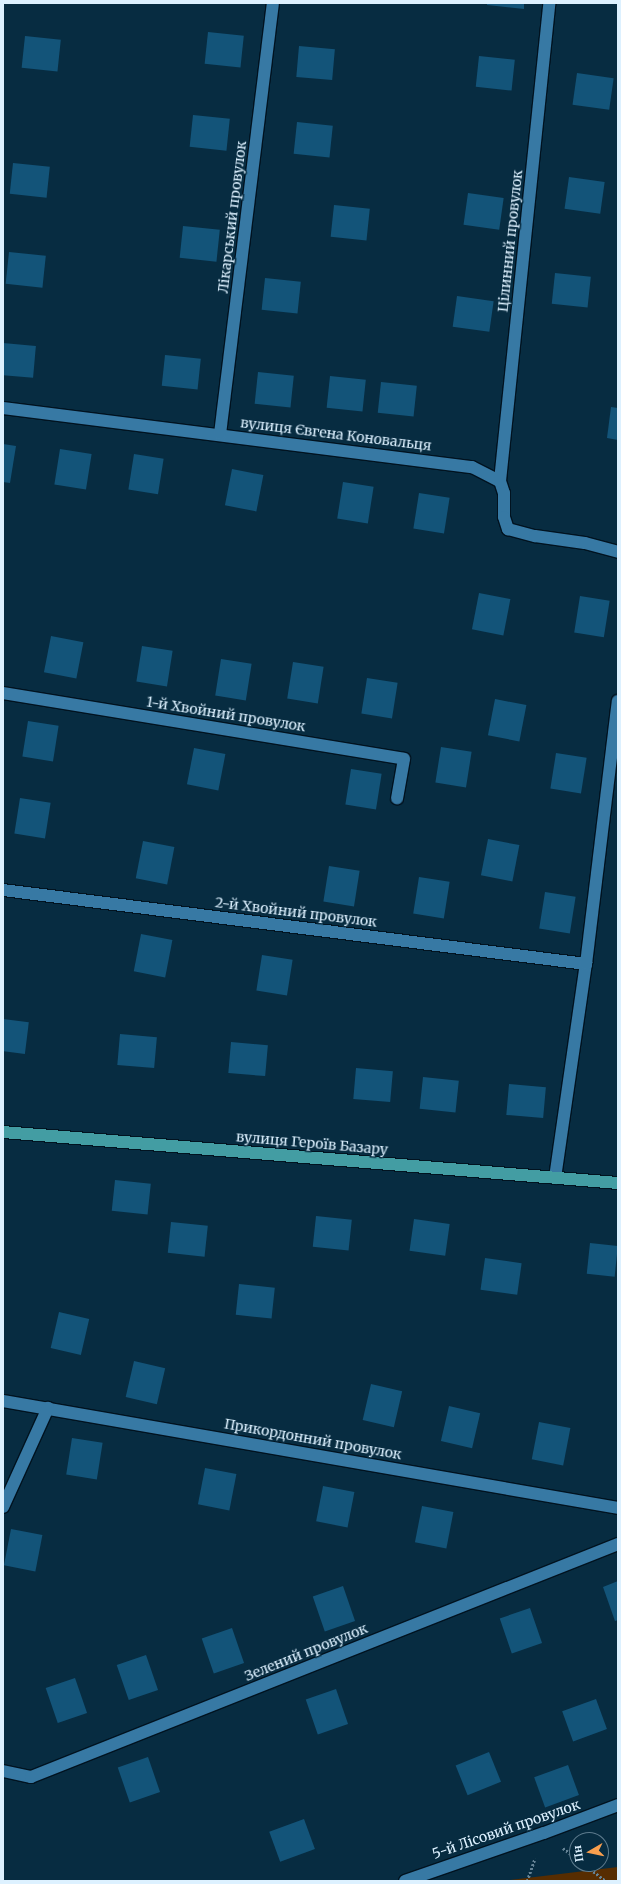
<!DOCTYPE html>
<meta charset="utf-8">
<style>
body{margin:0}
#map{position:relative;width:621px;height:1884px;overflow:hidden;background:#072c41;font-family:Merriweather,serif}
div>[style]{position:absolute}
.green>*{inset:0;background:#572d01}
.building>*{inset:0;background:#135479;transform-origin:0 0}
.path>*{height:2.5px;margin-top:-1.25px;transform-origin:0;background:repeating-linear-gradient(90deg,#658395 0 2px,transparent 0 4px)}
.roads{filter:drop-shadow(1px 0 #011320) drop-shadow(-1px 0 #011320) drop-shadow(0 1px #011320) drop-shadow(0 -1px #011320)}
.minor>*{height:12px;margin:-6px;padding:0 6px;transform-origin:6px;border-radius:6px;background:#3779a4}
.major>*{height:12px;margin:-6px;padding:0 6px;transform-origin:6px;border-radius:6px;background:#439da3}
span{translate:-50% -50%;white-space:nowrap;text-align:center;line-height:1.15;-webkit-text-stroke:3px #072c41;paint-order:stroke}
.street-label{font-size:14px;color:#ddf1ff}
.frame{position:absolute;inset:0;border:4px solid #ddf1ff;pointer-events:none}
.north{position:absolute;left:569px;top:1832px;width:40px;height:40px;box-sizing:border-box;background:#072c41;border:1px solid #5d7b8d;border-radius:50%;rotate:261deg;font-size:11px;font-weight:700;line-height:16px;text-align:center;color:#ddf1ff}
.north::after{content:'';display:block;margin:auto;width:14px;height:18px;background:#fa9f4e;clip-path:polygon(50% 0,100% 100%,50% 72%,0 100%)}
</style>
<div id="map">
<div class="green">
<i style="clip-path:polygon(618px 1867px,618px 1881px,502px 1881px)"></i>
</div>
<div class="building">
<i style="clip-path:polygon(487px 3px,524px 3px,524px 9px,487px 5px)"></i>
<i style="left:208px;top:32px;width:36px;height:32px;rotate:6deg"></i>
<i style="left:25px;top:36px;width:36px;height:32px;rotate:6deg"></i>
<i style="left:299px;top:46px;width:36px;height:31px;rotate:5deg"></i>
<i style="left:479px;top:56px;width:36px;height:31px;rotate:6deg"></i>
<i style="left:577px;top:73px;width:37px;height:32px;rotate:8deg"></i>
<i style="left:193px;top:115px;width:37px;height:32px;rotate:6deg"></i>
<i style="left:297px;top:122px;width:36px;height:32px;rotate:6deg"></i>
<i style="left:13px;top:163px;width:37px;height:31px;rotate:6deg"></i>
<i style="left:569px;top:177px;width:36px;height:32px;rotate:8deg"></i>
<i style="left:468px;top:193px;width:36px;height:32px;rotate:8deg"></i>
<i style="left:334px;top:205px;width:36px;height:32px;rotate:6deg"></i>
<i style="left:183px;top:226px;width:37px;height:32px;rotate:6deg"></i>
<i style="left:9px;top:252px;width:37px;height:32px;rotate:6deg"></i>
<i style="left:555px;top:273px;width:36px;height:31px;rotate:6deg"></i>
<i style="left:265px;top:278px;width:36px;height:32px;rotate:6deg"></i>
<i style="left:457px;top:296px;width:37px;height:31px;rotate:8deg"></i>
<i style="left:3px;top:343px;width:33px;height:32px;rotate:5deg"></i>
<i style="left:165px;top:355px;width:36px;height:31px;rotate:6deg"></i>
<i style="left:258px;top:372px;width:36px;height:32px;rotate:6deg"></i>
<i style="left:330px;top:376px;width:36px;height:32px;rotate:6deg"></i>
<i style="left:381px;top:382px;width:36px;height:31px;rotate:6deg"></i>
<i style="clip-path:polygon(611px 407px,618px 408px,618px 440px,607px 438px)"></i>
<i style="clip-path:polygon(3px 444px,16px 446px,10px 483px,3px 482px)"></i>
<i style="left:60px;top:449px;width:32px;height:36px;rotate:9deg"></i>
<i style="left:134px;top:454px;width:30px;height:36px;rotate:9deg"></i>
<i style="left:232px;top:469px;width:32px;height:37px;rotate:11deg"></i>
<i style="left:343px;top:482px;width:31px;height:37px;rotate:9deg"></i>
<i style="left:419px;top:493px;width:31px;height:36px;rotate:9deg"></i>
<i style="left:479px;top:593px;width:32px;height:37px;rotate:11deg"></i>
<i style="left:580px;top:596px;width:30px;height:37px;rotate:9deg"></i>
<i style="left:51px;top:636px;width:33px;height:37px;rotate:11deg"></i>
<i style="left:142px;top:646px;width:31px;height:36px;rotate:9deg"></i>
<i style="left:221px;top:659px;width:31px;height:37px;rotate:9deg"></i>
<i style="left:293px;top:662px;width:31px;height:37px;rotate:9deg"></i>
<i style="left:367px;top:678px;width:31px;height:36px;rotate:9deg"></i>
<i style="left:495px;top:699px;width:32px;height:37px;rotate:11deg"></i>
<i style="left:28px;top:721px;width:31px;height:36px;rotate:9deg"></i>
<i style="left:441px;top:747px;width:31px;height:36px;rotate:9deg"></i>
<i style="left:194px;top:748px;width:32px;height:37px;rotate:11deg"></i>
<i style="left:556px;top:753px;width:31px;height:36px;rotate:9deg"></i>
<i style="left:351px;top:769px;width:31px;height:36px;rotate:9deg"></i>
<i style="left:20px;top:798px;width:31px;height:36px;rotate:9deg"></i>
<i style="left:488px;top:839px;width:32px;height:37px;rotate:11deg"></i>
<i style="left:143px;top:841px;width:32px;height:38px;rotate:11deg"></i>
<i style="left:329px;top:866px;width:31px;height:36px;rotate:9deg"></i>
<i style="left:419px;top:877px;width:31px;height:37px;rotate:9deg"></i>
<i style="left:545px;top:892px;width:31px;height:37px;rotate:9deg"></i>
<i style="left:141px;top:934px;width:32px;height:38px;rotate:11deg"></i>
<i style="left:262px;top:955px;width:31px;height:36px;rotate:9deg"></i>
<i style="left:3px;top:1019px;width:26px;height:32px;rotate:7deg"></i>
<i style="left:120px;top:1034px;width:37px;height:31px;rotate:5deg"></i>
<i style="left:231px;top:1042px;width:37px;height:31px;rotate:5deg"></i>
<i style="left:356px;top:1068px;width:37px;height:31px;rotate:5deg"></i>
<i style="left:423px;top:1077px;width:36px;height:32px;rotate:6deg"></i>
<i style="left:509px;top:1084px;width:37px;height:31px;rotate:5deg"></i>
<i style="left:115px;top:1180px;width:36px;height:31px;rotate:6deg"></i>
<i style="left:316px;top:1216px;width:36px;height:31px;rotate:6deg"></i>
<i style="left:414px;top:1219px;width:36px;height:32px;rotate:8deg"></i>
<i style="left:171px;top:1222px;width:37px;height:31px;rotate:6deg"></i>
<i style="left:590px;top:1243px;width:28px;height:31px;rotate:6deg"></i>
<i style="left:485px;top:1258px;width:37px;height:32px;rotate:8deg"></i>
<i style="left:239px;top:1284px;width:36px;height:31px;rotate:6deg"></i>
<i style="left:59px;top:1312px;width:31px;height:37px;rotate:13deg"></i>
<i style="left:134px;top:1361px;width:32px;height:37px;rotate:13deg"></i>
<i style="left:371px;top:1384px;width:32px;height:37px;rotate:13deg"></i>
<i style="left:449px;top:1406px;width:32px;height:36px;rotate:13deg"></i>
<i style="left:539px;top:1422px;width:32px;height:38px;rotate:11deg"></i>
<i style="left:72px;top:1438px;width:31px;height:37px;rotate:9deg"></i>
<i style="left:205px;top:1468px;width:32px;height:37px;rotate:11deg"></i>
<i style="left:323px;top:1486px;width:32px;height:36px;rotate:11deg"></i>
<i style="left:422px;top:1506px;width:32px;height:37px;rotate:11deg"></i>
<i style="left:11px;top:1529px;width:32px;height:37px;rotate:11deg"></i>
<i style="clip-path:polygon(618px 1581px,618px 1620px,615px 1621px,603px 1587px)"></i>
<i style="left:343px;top:1586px;width:37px;height:32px;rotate:71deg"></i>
<i style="left:530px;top:1608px;width:37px;height:32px;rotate:71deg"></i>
<i style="left:232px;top:1628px;width:37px;height:32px;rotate:71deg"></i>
<i style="left:146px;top:1655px;width:37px;height:31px;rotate:71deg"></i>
<i style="left:75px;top:1678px;width:37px;height:31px;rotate:71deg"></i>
<i style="left:336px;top:1689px;width:37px;height:32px;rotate:71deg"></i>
<i style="left:596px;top:1699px;width:32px;height:36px;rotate:70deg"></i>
<i style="left:489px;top:1752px;width:32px;height:36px;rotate:68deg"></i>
<i style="left:148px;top:1757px;width:37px;height:32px;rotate:71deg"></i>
<i style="left:568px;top:1765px;width:32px;height:36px;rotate:70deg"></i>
<i style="left:304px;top:1819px;width:32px;height:37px;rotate:70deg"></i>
</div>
<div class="path">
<i style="left:563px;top:1848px;width:17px;rotate:36deg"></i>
<i style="left:584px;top:1864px;width:28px;rotate:38deg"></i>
<i style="left:527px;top:1881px;width:24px;rotate:-71deg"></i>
</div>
<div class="roads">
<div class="minor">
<i style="left:3px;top:408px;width:473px;rotate:7.2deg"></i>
<i style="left:472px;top:467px;width:31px;rotate:27deg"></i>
<i style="left:500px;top:481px;width:13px;rotate:72deg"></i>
<i style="left:504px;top:493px;width:24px;rotate:90deg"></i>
<i style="left:504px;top:517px;width:13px;rotate:72deg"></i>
<i style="left:508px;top:529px;width:28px;rotate:15deg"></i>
<i style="left:535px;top:536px;width:50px;rotate:8deg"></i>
<i style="left:585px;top:543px;width:34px;rotate:15deg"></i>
<i style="left:220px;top:434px;width:434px;rotate:-83deg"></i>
<i style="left:500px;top:481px;width:481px;rotate:-84.1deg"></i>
<i style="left:3px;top:693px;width:406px;rotate:9.3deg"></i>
<i style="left:404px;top:759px;width:40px;rotate:100deg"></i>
<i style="left:3px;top:890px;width:588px;rotate:7.23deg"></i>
<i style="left:555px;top:1178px;width:216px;rotate:-81.8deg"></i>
<i style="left:586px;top:964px;width:265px;rotate:-83.1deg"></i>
<i style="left:3px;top:1401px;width:624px;rotate:9.87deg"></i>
<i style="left:3px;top:1507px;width:109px;rotate:-65.6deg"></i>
<i style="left:3px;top:1771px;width:29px;rotate:12deg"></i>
<i style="left:31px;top:1777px;width:632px;rotate:-21.65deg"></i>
<i style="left:405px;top:1881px;width:147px;rotate:-19.1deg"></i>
<i style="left:544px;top:1833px;width:79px;rotate:-20.7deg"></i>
</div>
<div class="major">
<i style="left:3px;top:1132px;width:617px;rotate:4.74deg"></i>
</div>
</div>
<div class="street-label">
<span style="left:232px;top:217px;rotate:-83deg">Лікарський провулок</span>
<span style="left:510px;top:241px;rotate:-84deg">Цілинний провулок</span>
<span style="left:336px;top:434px;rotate:7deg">вулиця Євгена Коновальця</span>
<span style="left:226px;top:714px;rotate:9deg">1-й Хвойний провулок</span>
<span style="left:296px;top:912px;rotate:7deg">2-й Хвойний провулок</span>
<span style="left:312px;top:1143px;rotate:5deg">вулиця Героїв Базару</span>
<span style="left:313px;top:1439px;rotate:10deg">Прикордонний провулок</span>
<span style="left:306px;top:1652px;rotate:-22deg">Зелений провулок</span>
<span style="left:506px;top:1829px;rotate:-19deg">5-й Лісовий провулок</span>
</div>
<div class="frame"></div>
<div class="north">Пн</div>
</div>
